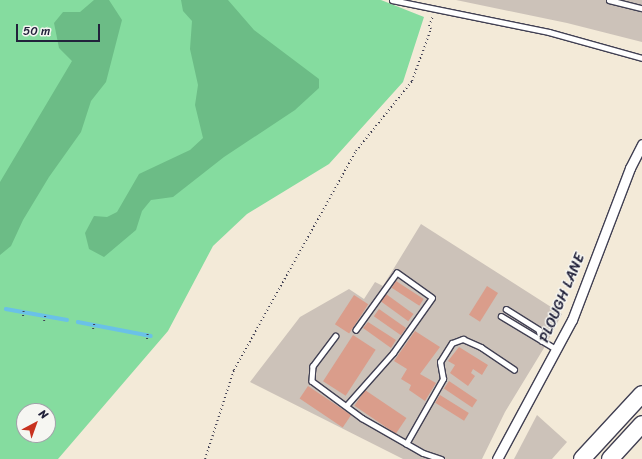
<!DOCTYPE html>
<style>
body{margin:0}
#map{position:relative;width:642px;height:459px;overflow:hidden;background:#f3ead8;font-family:Sriracha,sans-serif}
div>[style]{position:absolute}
.industrial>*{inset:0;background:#ccc2b9}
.green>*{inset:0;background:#85dc9f}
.forest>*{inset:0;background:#6cbc86}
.stream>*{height:3.5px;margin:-1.75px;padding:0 1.75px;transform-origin:1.75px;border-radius:1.75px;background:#6ac1e7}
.building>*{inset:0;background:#da9d8b;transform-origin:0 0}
.path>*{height:2px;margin-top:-1px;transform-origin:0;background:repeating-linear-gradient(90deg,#414053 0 1px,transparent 0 4px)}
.roads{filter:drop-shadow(1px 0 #414053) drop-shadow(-1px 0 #414053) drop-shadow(0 1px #414053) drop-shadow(0 -1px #414053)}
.service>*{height:4.5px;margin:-2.25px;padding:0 2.25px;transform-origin:2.25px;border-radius:2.25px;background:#fff}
.minor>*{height:9px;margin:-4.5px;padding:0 4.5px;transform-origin:4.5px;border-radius:4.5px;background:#fff}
.trunk>*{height:16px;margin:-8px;padding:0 8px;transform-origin:8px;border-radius:8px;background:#fff}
span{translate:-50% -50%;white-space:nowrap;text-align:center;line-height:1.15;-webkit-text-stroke:3px #f6f6f2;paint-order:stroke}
.street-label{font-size:15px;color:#22223b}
.north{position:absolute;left:16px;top:403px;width:40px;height:40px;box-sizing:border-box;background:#f6f6f2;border:1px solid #a1a1a9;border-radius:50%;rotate:41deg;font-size:11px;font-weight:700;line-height:16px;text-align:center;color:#22223b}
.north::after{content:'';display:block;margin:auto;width:14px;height:18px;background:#c8321e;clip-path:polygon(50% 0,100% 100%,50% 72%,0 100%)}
.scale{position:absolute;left:16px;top:24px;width:84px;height:18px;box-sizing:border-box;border:2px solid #22223b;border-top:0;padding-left:5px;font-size:12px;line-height:14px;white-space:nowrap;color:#22223b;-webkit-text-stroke:3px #f6f6f2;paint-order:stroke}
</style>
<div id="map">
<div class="industrial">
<i style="clip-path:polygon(456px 0,642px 0,642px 42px,567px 23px)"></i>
<i style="clip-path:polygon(421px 224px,562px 314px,544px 348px,505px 412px,482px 459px,403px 459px,250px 382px,300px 317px,349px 289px,364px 299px,375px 282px,383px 286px)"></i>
<i style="clip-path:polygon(537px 415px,567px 442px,552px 459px,514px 459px)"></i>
</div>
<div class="green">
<i style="clip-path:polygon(evenodd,0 0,381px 0,424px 17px,403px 82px,329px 164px,247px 214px,213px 246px,168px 331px,58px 459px,0 459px,0 0,24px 411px,48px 411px,48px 435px,24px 435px,24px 411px)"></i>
</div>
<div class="forest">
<i style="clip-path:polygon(94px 0,109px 0,122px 20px,106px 82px,91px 101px,81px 132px,49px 177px,23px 220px,11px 246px,0 255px,0 182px,72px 61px,59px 48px,54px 23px,63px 12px,80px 12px)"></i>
<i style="clip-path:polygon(181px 0,228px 0,254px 30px,319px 79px,319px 88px,295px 110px,224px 157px,173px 197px,151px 200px,142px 211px,136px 230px,104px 257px,89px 249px,85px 233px,94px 216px,107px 217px,117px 212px,139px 174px,190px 150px,203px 138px,195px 105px,198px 85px,190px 49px,192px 21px,183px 11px)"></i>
</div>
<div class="stream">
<i style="left:6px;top:309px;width:62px;rotate:10.2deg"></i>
<i style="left:78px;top:322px;width:74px;rotate:10.9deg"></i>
</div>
<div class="building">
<i style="left:396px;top:281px;width:33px;height:8px;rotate:33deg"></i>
<i style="left:487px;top:286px;width:13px;height:34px;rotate:32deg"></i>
<i style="left:386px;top:294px;width:34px;height:9px;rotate:36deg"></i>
<i style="left:354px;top:295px;width:17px;height:35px;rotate:33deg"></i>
<i style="left:379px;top:309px;width:33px;height:9px;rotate:35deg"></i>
<i style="clip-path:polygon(368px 322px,396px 340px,391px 348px,363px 328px)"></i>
<i style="clip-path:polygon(415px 331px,440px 347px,420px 374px,436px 383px,425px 401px,409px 390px,411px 385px,401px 379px,407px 369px,394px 361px)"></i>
<i style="left:353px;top:335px;width:27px;height:55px;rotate:33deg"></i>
<i style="clip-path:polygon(459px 347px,488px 365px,482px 375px,473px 369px,471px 373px,475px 376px,468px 386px,450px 373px,455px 365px,448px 361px)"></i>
<i style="left:449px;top:381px;width:34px;height:9px;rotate:34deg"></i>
<i style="left:308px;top:386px;width:52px;height:15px;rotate:34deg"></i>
<i style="left:365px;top:390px;width:50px;height:19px;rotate:34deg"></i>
<i style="left:440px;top:395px;width:34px;height:9px;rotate:32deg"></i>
</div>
<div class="path">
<i style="left:23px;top:316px;width:8px;rotate:-83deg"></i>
<i style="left:44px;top:321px;width:8px;rotate:-76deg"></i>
<i style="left:93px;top:329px;width:8px;rotate:-76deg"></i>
<i style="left:147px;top:339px;width:8px;rotate:-83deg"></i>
<i style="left:205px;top:459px;width:94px;rotate:-72deg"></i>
<i style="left:234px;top:370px;width:251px;rotate:-60.9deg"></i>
<i style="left:356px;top:151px;width:90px;rotate:-51.3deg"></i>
<i style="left:412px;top:81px;width:55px;rotate:-69.9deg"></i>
<i style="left:431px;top:29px;width:4px;rotate:-124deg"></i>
<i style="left:429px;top:26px;width:11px;rotate:-68deg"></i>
</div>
<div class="roads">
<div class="service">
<i style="left:392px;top:0;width:160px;rotate:11.5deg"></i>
<i style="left:549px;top:32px;width:97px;rotate:15.6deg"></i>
<i style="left:609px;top:0;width:34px;rotate:14deg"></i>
<i style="left:506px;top:309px;width:39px;rotate:32deg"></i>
<i style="left:539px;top:330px;width:11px;rotate:75deg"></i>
<i style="left:501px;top:316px;width:64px;rotate:31deg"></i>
<i style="left:336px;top:336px;width:38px;rotate:127deg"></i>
<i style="left:313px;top:366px;width:15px;rotate:94deg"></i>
<i style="left:312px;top:381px;width:62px;rotate:36.5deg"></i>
<i style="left:362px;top:418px;width:70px;rotate:29.8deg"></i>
<i style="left:423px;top:453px;width:19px;rotate:18deg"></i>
<i style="left:346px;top:406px;width:71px;rotate:-48.4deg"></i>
<i style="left:393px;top:353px;width:67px;rotate:-54.7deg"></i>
<i style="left:432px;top:298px;width:43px;rotate:-144.5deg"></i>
<i style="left:397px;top:273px;width:70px;rotate:125.7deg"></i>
<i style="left:406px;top:444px;width:75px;rotate:-60.4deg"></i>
<i style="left:443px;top:379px;width:17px;rotate:-100deg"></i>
<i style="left:440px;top:362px;width:22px;rotate:-58deg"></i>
<i style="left:452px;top:343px;width:12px;rotate:-20deg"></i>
<i style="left:463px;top:339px;width:20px;rotate:24deg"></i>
<i style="left:481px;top:347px;width:40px;rotate:34deg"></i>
</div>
<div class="minor">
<i style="left:497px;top:459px;width:158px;rotate:-61.7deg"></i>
<i style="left:572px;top:320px;width:163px;rotate:-69.1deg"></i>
<i style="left:630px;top:168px;width:27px;rotate:-63deg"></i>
</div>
<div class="trunk">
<i style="left:582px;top:459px;width:88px;rotate:-47.3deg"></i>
<i style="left:610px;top:459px;width:47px;rotate:-47.6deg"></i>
</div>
</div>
<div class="street-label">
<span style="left:562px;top:298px;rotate:-67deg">PLOUGH LANE</span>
</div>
<div class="north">N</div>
<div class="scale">50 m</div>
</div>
